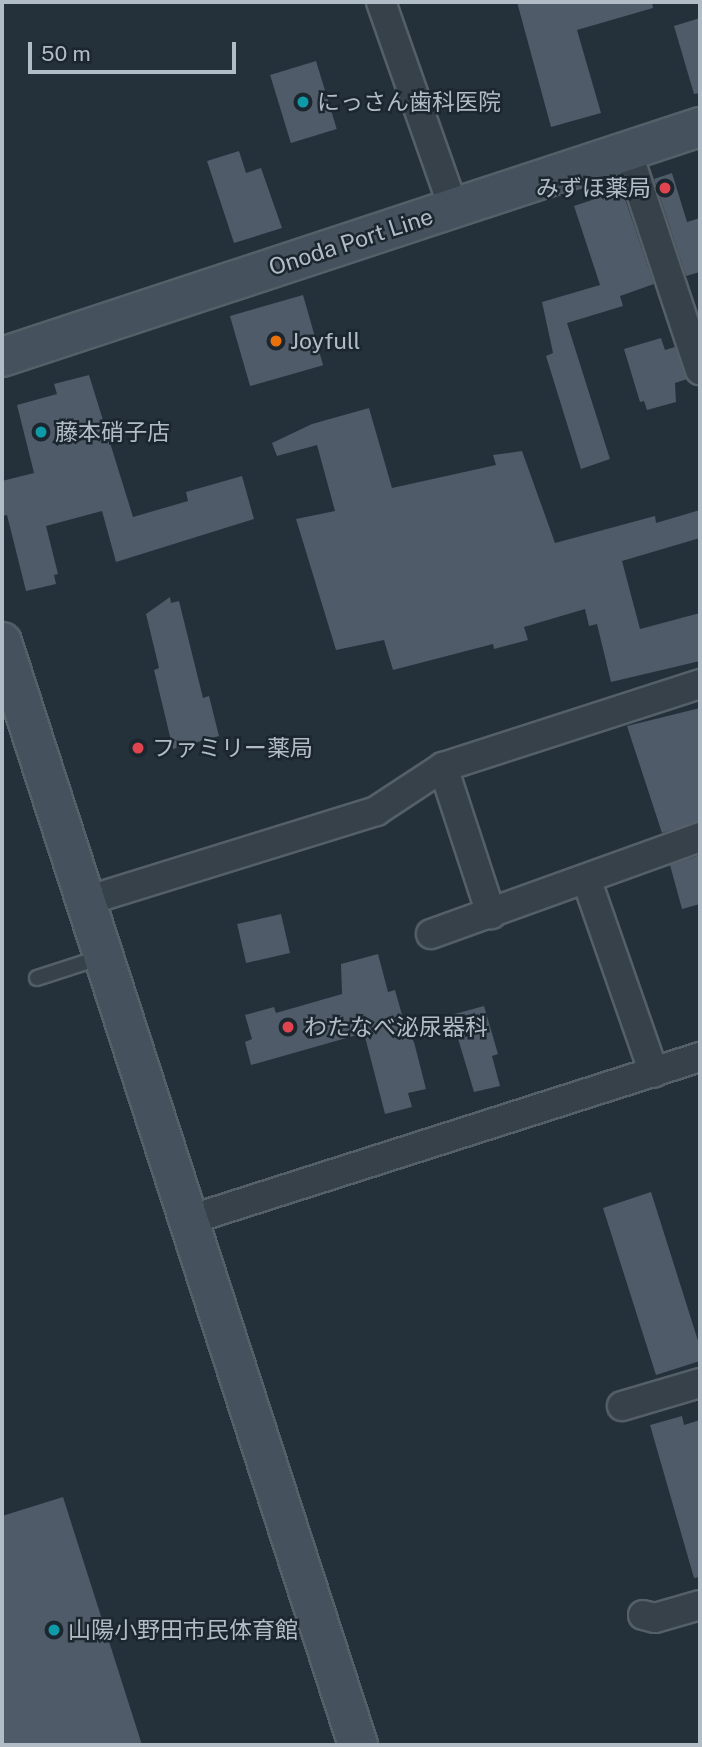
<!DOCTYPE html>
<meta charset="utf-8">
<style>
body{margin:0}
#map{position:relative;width:702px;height:1747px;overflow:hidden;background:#24303a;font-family:"Public Sans","Noto Sans JP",sans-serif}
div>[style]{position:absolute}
.building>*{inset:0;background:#4f5b68;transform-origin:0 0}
.roads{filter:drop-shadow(2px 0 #555f68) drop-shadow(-2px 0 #555f68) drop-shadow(0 2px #555f68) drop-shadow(0 -2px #555f68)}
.lane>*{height:14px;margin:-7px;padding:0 7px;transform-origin:7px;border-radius:7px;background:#37414a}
.street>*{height:28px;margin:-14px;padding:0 14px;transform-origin:14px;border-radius:14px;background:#37414a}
.secondary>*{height:38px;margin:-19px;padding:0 19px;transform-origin:19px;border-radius:19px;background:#45515d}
.dots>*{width:19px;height:19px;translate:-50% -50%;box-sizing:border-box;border:4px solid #1c262f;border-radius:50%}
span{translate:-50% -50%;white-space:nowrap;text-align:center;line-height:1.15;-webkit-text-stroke:5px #1c262f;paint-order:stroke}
.poi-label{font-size:23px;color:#b2bcc6}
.left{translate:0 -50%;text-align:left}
.right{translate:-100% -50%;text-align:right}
.street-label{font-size:23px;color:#b2bcc6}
.frame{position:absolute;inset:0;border:4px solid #b2bcc6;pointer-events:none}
.scale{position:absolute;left:28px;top:42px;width:208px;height:32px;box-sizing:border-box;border:4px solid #b2bcc6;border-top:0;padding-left:9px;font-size:21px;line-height:24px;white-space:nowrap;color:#b2bcc6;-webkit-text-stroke:5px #1c262f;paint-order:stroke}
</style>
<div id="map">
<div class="building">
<i style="clip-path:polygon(517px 2px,652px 2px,653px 8px,577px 30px,601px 113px,551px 127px)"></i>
<i style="clip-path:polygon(700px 18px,700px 93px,694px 94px,674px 26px)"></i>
<i style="left:316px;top:61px;width:71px;height:48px;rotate:73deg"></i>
<i style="clip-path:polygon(239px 151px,246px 173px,261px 168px,282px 228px,234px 243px,207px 161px)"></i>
<i style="clip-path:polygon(672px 173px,687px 222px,700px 218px,700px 272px,686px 276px,654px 179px)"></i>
<i style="clip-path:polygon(622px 190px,654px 284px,620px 296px,623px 306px,567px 323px,610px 459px,581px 469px,546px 356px,553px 353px,542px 302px,600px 285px,574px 206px)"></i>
<i style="left:303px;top:295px;width:73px;height:76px;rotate:74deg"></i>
<i style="clip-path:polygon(661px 338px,665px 350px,675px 347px,687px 379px,675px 383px,676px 402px,647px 410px,644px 401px,640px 402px,624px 349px)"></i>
<i style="clip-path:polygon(89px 375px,133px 517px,188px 501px,186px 492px,242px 476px,254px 519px,116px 562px,102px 511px,46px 526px,58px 574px,54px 575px,56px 584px,26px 591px,7px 515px,2px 516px,2px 481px,34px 473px,17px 405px,57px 394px,54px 384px)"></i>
<i style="clip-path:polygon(369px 408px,392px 488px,496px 465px,493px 455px,522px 451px,555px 543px,655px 516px,656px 523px,700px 510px,700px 538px,622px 561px,640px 629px,700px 613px,700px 661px,611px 682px,597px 624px,589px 626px,585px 609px,524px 627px,528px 640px,494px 649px,493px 644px,393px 670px,384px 640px,336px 650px,296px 519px,335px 511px,317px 445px,277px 456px,272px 443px,312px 424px)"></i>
<i style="clip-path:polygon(170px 597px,171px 603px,179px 601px,203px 698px,209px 696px,219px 736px,173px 749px,154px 670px,159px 668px,146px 614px)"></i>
<i style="clip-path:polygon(700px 708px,700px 821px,662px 833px,627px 726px)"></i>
<i style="clip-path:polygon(700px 855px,700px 904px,682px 909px,670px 865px)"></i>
<i style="left:281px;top:914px;width:40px;height:45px;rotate:77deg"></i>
<i style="clip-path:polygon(378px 954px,388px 992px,395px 990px,406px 1029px,414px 1042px,426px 1089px,408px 1093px,412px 1107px,385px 1114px,364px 1033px,251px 1065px,245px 1042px,252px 1039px,245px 1015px,274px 1007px,276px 1013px,342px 994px,341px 964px)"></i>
<i style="clip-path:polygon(484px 1006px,498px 1054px,492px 1056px,500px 1086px,474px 1092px,451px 1015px)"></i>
<i style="clip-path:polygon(651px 1192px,700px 1347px,700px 1361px,656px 1375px,603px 1208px)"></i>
<i style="clip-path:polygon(682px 1416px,684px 1425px,700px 1420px,700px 1577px,694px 1578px,650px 1425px)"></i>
<i style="clip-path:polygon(63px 1497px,142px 1745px,2px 1745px,2px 1516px)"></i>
</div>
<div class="roads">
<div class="lane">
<i style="left:37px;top:978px;width:68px;rotate:-17.9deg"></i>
</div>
<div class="street">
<i style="left:381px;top:2px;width:219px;rotate:70.6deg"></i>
<i style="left:627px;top:151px;width:231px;rotate:71.6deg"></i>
<i style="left:443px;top:767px;width:155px;rotate:71.9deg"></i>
<i style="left:587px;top:881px;width:203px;rotate:70.8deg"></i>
<i style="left:86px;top:901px;width:304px;rotate:-17.2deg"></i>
<i style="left:376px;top:811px;width:80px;rotate:-33.3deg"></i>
<i style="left:443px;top:767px;width:270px;rotate:-17.9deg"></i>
<i style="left:431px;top:934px;width:286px;rotate:-19.8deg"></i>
<i style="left:189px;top:1220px;width:536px;rotate:-17.69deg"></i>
<i style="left:622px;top:1406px;width:81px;rotate:-16.4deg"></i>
<i style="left:643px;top:1615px;width:12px;rotate:14deg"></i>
<i style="left:655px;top:1618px;width:47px;rotate:-16.1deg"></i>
</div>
<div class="secondary">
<i style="left:2px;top:357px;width:735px;rotate:-18.24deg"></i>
<i style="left:2px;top:642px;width:1159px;rotate:72.11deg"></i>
</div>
</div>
<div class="dots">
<i style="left:303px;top:102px;background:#0f9aa8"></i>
<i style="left:665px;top:188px;background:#e0444e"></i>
<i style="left:276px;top:341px;background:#e8710a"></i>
<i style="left:41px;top:432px;background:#0f9aa8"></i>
<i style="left:138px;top:748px;background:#e0444e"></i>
<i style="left:288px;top:1027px;background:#e0444e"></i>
<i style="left:54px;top:1630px;background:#0f9aa8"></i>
</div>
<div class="poi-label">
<span class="left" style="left:317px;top:102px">にっさん歯科医院</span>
<span class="right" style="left:651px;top:188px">みずほ薬局</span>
<span class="left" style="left:290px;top:341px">Joyfull</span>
<span class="left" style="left:55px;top:432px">藤本硝子店</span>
<span class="left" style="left:152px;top:748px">ファミリー薬局</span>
<span class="left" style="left:304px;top:1027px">わたなべ泌尿器科</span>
<span class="left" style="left:68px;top:1630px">山陽小野田市民体育館</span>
</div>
<div class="street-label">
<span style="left:351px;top:242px;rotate:-18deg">Onoda Port Line</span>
</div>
<div class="frame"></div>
<div class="scale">50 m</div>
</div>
